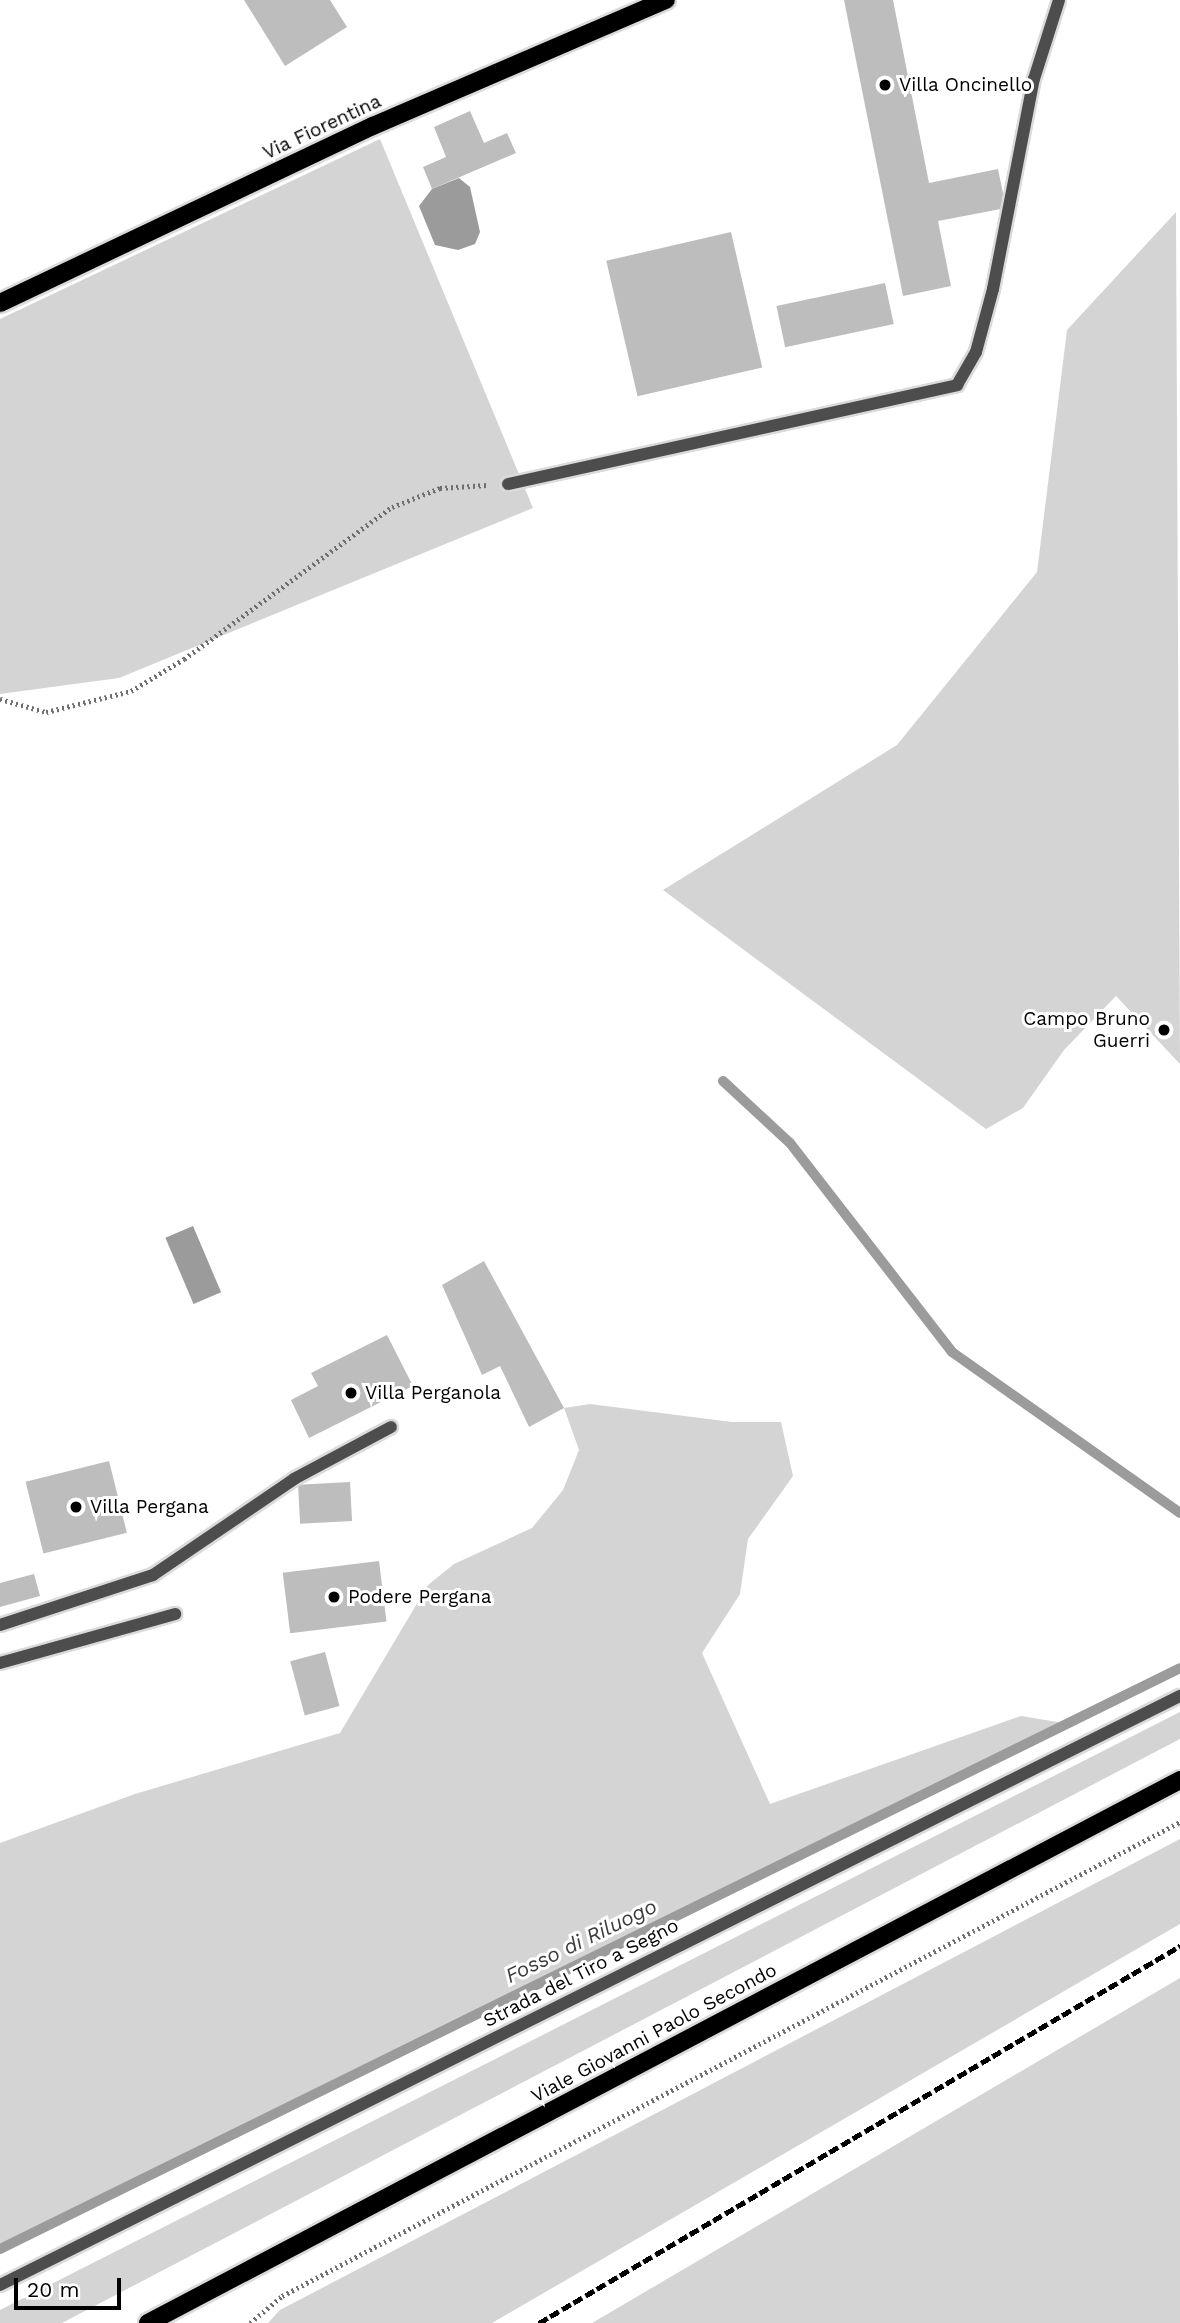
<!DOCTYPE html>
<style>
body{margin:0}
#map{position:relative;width:1180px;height:2323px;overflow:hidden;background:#fff;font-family:"Work Sans",sans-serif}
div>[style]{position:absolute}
.green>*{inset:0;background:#d4d4d4}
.water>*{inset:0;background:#9b9b9b;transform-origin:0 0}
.stream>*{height:10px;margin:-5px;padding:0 5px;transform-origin:5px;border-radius:5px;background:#9b9b9b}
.building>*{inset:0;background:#bdbdbd;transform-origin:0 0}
.path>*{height:4.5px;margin-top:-2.25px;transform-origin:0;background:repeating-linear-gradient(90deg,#6f6f6f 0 2px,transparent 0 5.5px)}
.roads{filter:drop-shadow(2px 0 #dbdbdb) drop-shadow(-2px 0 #dbdbdb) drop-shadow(0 2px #dbdbdb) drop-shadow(0 -2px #dbdbdb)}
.minor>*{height:12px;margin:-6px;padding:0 6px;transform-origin:6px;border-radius:6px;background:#4d4d4d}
.major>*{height:18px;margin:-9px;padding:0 9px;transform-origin:9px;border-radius:9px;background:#000}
.rail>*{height:5px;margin-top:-2.5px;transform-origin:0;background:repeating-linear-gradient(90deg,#000 0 10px,transparent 0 13.5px)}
.dots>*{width:19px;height:19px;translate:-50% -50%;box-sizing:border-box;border:4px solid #fff;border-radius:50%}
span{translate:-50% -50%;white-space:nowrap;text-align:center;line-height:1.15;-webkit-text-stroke:6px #fff;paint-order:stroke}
.poi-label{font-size:19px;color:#000}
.left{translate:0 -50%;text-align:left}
.right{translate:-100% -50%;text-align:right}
.street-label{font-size:19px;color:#000}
.water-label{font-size:21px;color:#3c3c3c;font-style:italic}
.scale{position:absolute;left:14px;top:2278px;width:107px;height:32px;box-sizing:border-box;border:4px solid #000;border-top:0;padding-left:9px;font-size:21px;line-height:24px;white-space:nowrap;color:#000;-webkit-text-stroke:5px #fff;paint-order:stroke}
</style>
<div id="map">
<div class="green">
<i style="clip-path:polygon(380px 139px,533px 508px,119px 678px,0 694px,0 319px)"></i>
<i style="clip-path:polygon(1176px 212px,1180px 1064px,1116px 996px,1064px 1050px,1023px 1108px,986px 1129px,663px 890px,897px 745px,1037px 572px,1067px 330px)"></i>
<i style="clip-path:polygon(590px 1404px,732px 1422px,781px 1422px,793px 1476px,748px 1539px,740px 1594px,702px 1653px,770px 1804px,1021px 1716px,1070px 1724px,0 2249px,0 1843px,135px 1794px,340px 1733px,428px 1585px,454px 1564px,532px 1528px,563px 1490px,579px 1450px,564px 1408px)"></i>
<i style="clip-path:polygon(1180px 1712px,1180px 1739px,62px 2323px,0 2323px,0 2310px)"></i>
<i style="clip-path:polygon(1180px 1839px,1180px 1924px,492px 2323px,268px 2323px,280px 2310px)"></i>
<i style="clip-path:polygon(1180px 1978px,1180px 2323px,592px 2323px)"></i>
</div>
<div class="water">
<i style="clip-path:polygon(459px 178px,470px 187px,480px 232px,475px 244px,458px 250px,435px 245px,419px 206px,432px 189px)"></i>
<i style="left:193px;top:1226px;width:72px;height:30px;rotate:67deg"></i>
</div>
<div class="stream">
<i style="left:723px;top:1081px;width:91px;rotate:42.8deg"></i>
<i style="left:790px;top:1143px;width:264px;rotate:52.2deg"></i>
<i style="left:952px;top:1352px;width:279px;rotate:35.2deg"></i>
<i style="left:0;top:2249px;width:1315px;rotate:-26.21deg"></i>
</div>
<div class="building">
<i style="clip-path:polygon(244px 0,330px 0,347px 27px,285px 66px)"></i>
<i style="clip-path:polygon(844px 0,893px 0,929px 183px,998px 169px,1006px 208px,938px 221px,951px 286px,903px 296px)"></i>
<i style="clip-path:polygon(470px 111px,484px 143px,507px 133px,516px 153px,432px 189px,423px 167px,446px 157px,434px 127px)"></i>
<i style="left:731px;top:232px;width:139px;height:128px;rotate:77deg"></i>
<i style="left:885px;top:283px;width:42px;height:111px;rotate:78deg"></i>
<i style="clip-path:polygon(484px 1261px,564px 1408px,529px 1427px,500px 1366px,482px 1375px,442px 1285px)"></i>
<i style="clip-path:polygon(387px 1335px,413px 1386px,309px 1438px,291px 1400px,318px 1386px,311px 1373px)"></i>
<i style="left:109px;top:1461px;width:74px;height:86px;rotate:76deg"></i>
<i style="left:350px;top:1482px;width:39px;height:52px;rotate:87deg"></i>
<i style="left:379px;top:1561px;width:61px;height:97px;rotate:83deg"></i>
<i style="clip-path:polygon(34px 1574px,40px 1596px,0 1607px,0 1583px)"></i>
<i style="left:325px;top:1652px;width:56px;height:36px;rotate:75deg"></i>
</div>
<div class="path">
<i style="left:0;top:699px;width:48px;rotate:15.8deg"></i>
<i style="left:46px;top:712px;width:88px;rotate:-13.9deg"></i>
<i style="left:131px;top:691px;width:62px;rotate:-31.1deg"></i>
<i style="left:184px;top:659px;width:258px;rotate:-36.2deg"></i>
<i style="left:392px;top:507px;width:52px;rotate:-21.6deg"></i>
<i style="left:440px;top:488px;width:47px;rotate:-3.7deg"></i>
<i style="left:250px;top:2323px;width:42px;rotate:-40.2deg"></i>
<i style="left:282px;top:2296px;width:1015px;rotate:-27.83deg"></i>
</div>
<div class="roads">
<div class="minor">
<i style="left:508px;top:484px;width:460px;rotate:-12.4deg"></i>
<i style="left:957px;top:385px;width:38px;rotate:-60deg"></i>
<i style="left:976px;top:352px;width:65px;rotate:-74.9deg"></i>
<i style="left:993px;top:289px;width:214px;rotate:-79deg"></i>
<i style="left:1034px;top:79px;width:83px;rotate:-72.4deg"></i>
<i style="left:0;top:1625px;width:161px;rotate:-18.1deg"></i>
<i style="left:153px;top:1575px;width:171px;rotate:-34.2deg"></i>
<i style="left:294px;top:1479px;width:110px;rotate:-28.2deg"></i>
<i style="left:0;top:1663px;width:182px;rotate:-15.6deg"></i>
<i style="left:0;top:2285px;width:1319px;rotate:-26.53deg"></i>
</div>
<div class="major">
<i style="left:0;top:303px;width:413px;rotate:-25.4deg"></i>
<i style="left:373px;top:126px;width:319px;rotate:-23.3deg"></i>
<i style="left:148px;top:2323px;width:1166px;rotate:-27.75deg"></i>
</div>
</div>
<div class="rail">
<i style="left:539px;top:2323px;width:744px;rotate:-30.46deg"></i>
</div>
<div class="dots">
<i style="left:885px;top:85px;background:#000"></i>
<i style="left:1164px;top:1030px;background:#000"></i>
<i style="left:351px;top:1393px;background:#000"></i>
<i style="left:76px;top:1507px;background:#000"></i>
<i style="left:334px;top:1597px;background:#000"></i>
</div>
<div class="poi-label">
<span class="left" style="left:899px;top:85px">Villa Oncinello</span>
<span class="right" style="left:1150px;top:1030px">Campo Bruno<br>Guerri</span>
<span class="left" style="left:365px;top:1393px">Villa Perganola</span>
<span class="left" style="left:90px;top:1507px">Villa Pergana</span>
<span class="left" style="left:348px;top:1597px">Podere Pergana</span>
</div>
<div class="street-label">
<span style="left:322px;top:127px;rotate:-25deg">Via Fiorentina</span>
<span style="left:581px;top:1973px;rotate:-27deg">Strada del Tiro a Segno</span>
<span style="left:654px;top:2033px;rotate:-28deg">Viale Giovanni Paolo Secondo</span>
</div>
<div class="water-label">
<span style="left:581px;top:1941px;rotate:-26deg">Fosso di Riluogo</span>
</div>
<div class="scale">20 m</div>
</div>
